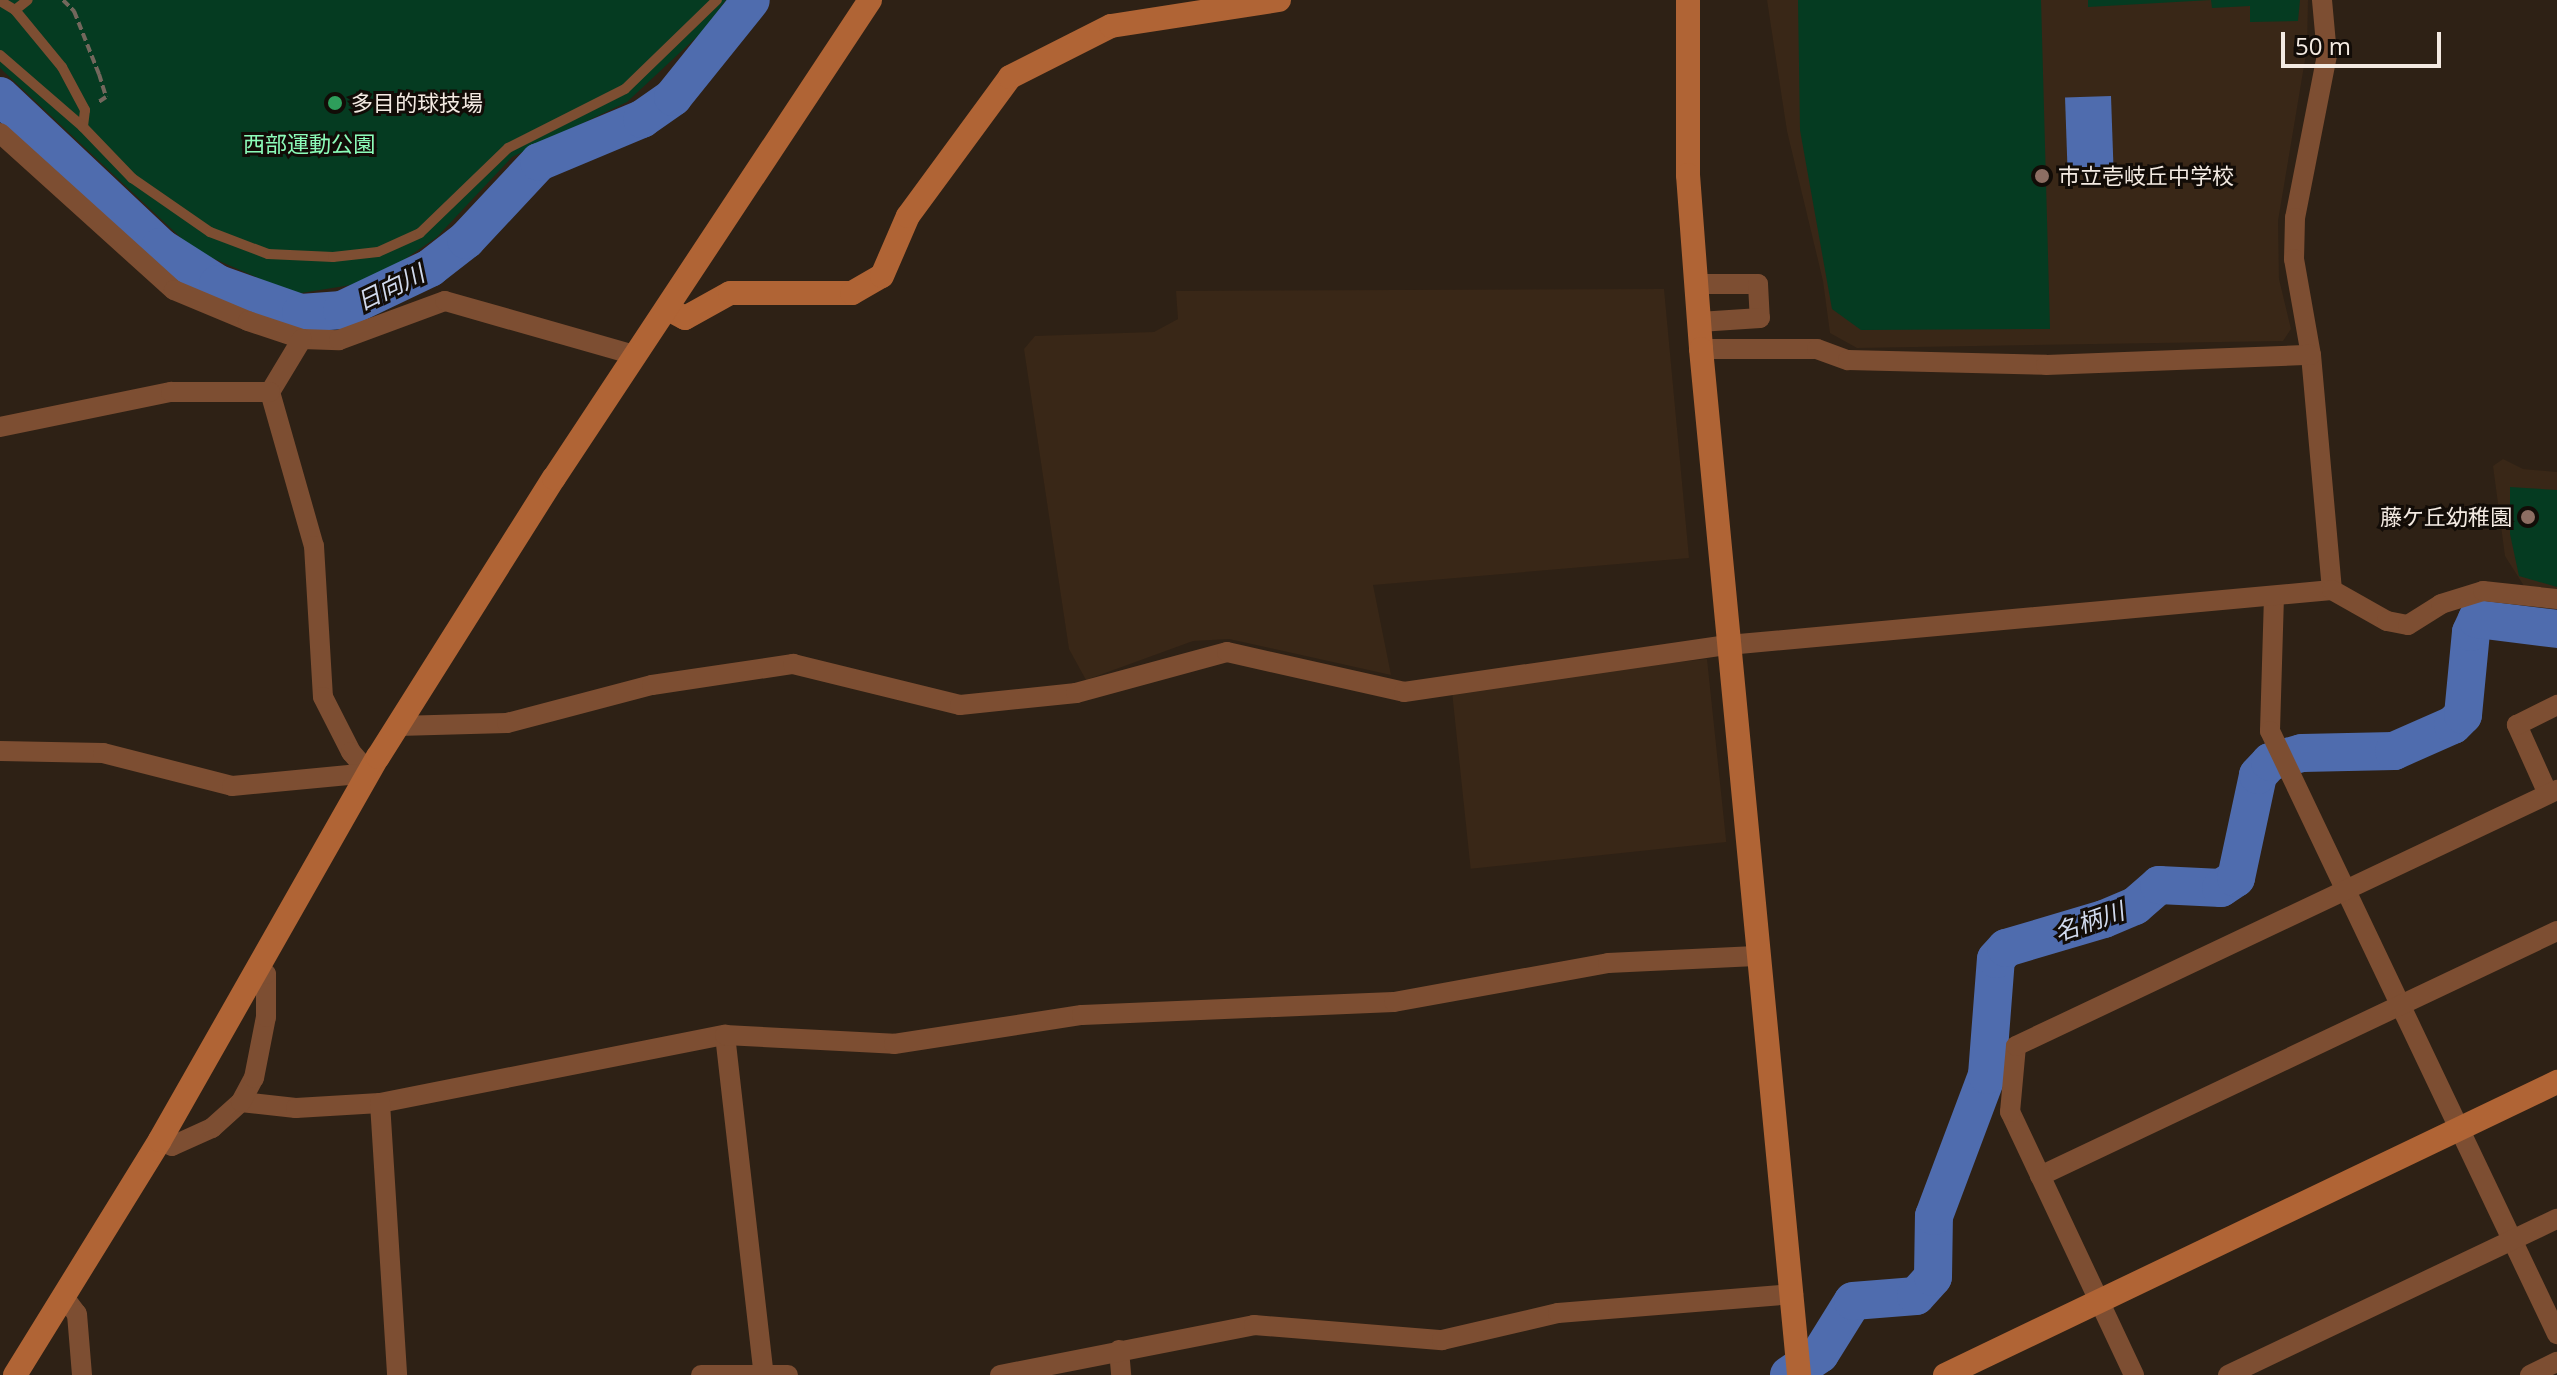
<!DOCTYPE html>
<meta charset="utf-8">
<style>
body{margin:0}
#map{position:relative;width:2557px;height:1375px;overflow:hidden;background:#2e2115;font-family:"Open Sans","Noto Sans JP",sans-serif}
div>[style]{position:absolute}
.built>*{inset:0;background:#392717;transform-origin:0 0}
.green>*{inset:0;background:#053b21}
.water>*{inset:0;background:#4f6cae;transform-origin:0 0}
.river>*{height:38px;margin:-19px;padding:0 19px;transform-origin:19px;border-radius:19px;background:#4f6cae}
.path>*{height:4px;margin-top:-2px;transform-origin:0;background:repeating-linear-gradient(90deg,#73675c 0 8px,transparent 0 12px)}
.lane>*{height:10px;margin:-5px;padding:0 5px;transform-origin:5px;border-radius:5px;background:#7d4e32}
.street>*{height:20px;margin:-10px;padding:0 10px;transform-origin:10px;border-radius:10px;background:#7d4e32}
.secondary>*{height:24px;margin:-12px;padding:0 12px;transform-origin:12px;border-radius:12px;background:#b06435}
.dots>*{width:22px;height:22px;translate:-50% -50%;box-sizing:border-box;border:4px solid #120c07;border-radius:50%}
span{translate:-50% -50%;white-space:nowrap;text-align:center;line-height:1.15;-webkit-text-stroke:6px #120c07;paint-order:stroke}
.poi-label{font-size:22px;color:#f3eae2}
.left{translate:0 -50%;text-align:left}
.right{translate:-100% -50%;text-align:right}
.park-label{font-size:22px;color:#8cfcb9}
.water-label{font-size:24px;color:#d1daed;font-style:italic}
.scale{position:absolute;left:2281px;top:32px;width:160px;height:36px;box-sizing:border-box;border:4px solid #f3eae2;border-top:0;padding-left:10px;font-size:24px;line-height:28px;white-space:nowrap;color:#f3eae2;-webkit-text-stroke:6px #120c07;paint-order:stroke}
</style>
<div id="map">
<div class="built">
<i style="clip-path:polygon(1767px 0,2308px 0,2307px 48px,2278px 221px,2279px 279px,2291px 329px,2283px 341px,1857px 348px,1830px 333px,1823px 281px,1787px 131px)"></i>
<i style="clip-path:polygon(1664px 289px,1689px 558px,1373px 585px,1391px 675px,1229px 639px,1193px 641px,1086px 680px,1069px 649px,1024px 349px,1035px 336px,1154px 332px,1178px 319px,1176px 291px)"></i>
<i style="clip-path:polygon(2503px 459px,2523px 469px,2557px 472px,2557px 593px,2526px 589px,2505px 556px,2493px 466px)"></i>
<i style="left:1707px;top:659px;width:184px;height:257px;rotate:84deg"></i>
</div>
<div class="green">
<i style="clip-path:polygon(0 0,726px 0,701px 33px,627px 102px,512px 157px,437px 237px,398px 264px,351px 285px,295px 294px,194px 250px,0 68px)"></i>
<i style="clip-path:polygon(1798px 0,2041px 0,2050px 329px,1861px 330px,1832px 309px,1800px 130px)"></i>
<i style="clip-path:polygon(2088px 0,2300px 0,2298px 21px,2250px 22px,2250px 6px,2212px 8px,2211px 0,2088px 7px)"></i>
<i style="clip-path:polygon(2510px 487px,2557px 490px,2557px 587px,2519px 576px,2510px 534px)"></i>
</div>
<div class="water">
<i style="left:2111px;top:96px;width:75px;height:46px;rotate:88deg"></i>
</div>
<div class="river">
<i style="left:0;top:96px;width:220px;rotate:43.3deg"></i>
<i style="left:160px;top:247px;width:69px;rotate:32.5deg"></i>
<i style="left:218px;top:284px;width:88px;rotate:19.3deg"></i>
<i style="left:301px;top:313px;width:41px;rotate:-4.2deg"></i>
<i style="left:342px;top:310px;width:98px;rotate:-25.5deg"></i>
<i style="left:430px;top:268px;width:46px;rotate:-37.9deg"></i>
<i style="left:466px;top:240px;width:107px;rotate:-46.9deg"></i>
<i style="left:539px;top:162px;width:112px;rotate:-22.7deg"></i>
<i style="left:642px;top:119px;width:38px;rotate:-35deg"></i>
<i style="left:673px;top:97px;width:124px;rotate:-51.2deg"></i>
<i style="left:1789px;top:1375px;width:37px;rotate:-34deg"></i>
<i style="left:1820px;top:1354px;width:62px;rotate:-58.1deg"></i>
<i style="left:1853px;top:1301px;width:63px;rotate:-4.5deg"></i>
<i style="left:1916px;top:1296px;width:25px;rotate:-48deg"></i>
<i style="left:1933px;top:1277px;width:61px;rotate:-89.1deg"></i>
<i style="left:1934px;top:1216px;width:151px;rotate:-69.4deg"></i>
<i style="left:1987px;top:1075px;width:116px;rotate:-85.6deg"></i>
<i style="left:1996px;top:959px;width:15px;rotate:-48deg"></i>
<i style="left:2006px;top:948px;width:102px;rotate:-16.5deg"></i>
<i style="left:2104px;top:919px;width:34px;rotate:-23deg"></i>
<i style="left:2135px;top:906px;width:32px;rotate:-41deg"></i>
<i style="left:2159px;top:885px;width:62px;rotate:2.8deg"></i>
<i style="left:2221px;top:888px;width:18px;rotate:-34deg"></i>
<i style="left:2236px;top:878px;width:105px;rotate:-77.9deg"></i>
<i style="left:2258px;top:775px;width:18px;rotate:-47deg"></i>
<i style="left:2270px;top:762px;width:33px;rotate:-16deg"></i>
<i style="left:2302px;top:753px;width:92px;rotate:-1.2deg"></i>
<i style="left:2394px;top:751px;width:64px;rotate:-23.8deg"></i>
<i style="left:2453px;top:725px;width:14px;rotate:-45deg"></i>
<i style="left:2463px;top:715px;width:83px;rotate:-84.5deg"></i>
<i style="left:2471px;top:632px;width:14px;rotate:-65deg"></i>
<i style="left:2477px;top:619px;width:81px;rotate:7.1deg"></i>
</div>
<div class="path">
<i style="left:63px;top:0;width:16px;rotate:45deg"></i>
<i style="left:74px;top:11px;width:68px;rotate:68.4deg"></i>
<i style="left:99px;top:74px;width:24px;rotate:73deg"></i>
<i style="left:106px;top:97px;width:11px;rotate:146deg"></i>
</div>
<div class="lane">
<i style="left:0;top:1px;width:17px;rotate:31deg"></i>
<i style="left:15px;top:10px;width:16px;rotate:-38deg"></i>
<i style="left:15px;top:10px;width:74px;rotate:50.5deg"></i>
<i style="left:62px;top:67px;width:49px;rotate:61.9deg"></i>
<i style="left:85px;top:110px;width:17px;rotate:97deg"></i>
<i style="left:83px;top:127px;width:71px;rotate:46.1deg"></i>
<i style="left:132px;top:178px;width:95px;rotate:34.7deg"></i>
<i style="left:210px;top:232px;width:62px;rotate:20.8deg"></i>
<i style="left:268px;top:254px;width:65px;rotate:2.6deg"></i>
<i style="left:333px;top:257px;width:45px;rotate:-6.3deg"></i>
<i style="left:378px;top:252px;width:46px;rotate:-24.3deg"></i>
<i style="left:420px;top:233px;width:122px;rotate:-44deg"></i>
<i style="left:508px;top:148px;width:131px;rotate:-26.8deg"></i>
<i style="left:625px;top:89px;width:128px;rotate:-44.1deg"></i>
<i style="left:0;top:55px;width:110px;rotate:40.9deg"></i>
</div>
<div class="street">
<i style="left:2322px;top:0;width:55px;rotate:84.8deg"></i>
<i style="left:2327px;top:55px;width:166px;rotate:101.1deg"></i>
<i style="left:2295px;top:218px;width:41px;rotate:91.4deg"></i>
<i style="left:2294px;top:259px;width:97px;rotate:80deg"></i>
<i style="left:2311px;top:355px;width:236px;rotate:84.9deg"></i>
<i style="left:0;top:133px;width:234px;rotate:42.1deg"></i>
<i style="left:174px;top:290px;width:80px;rotate:22.7deg"></i>
<i style="left:248px;top:321px;width:57px;rotate:18.4deg"></i>
<i style="left:302px;top:339px;width:37px;rotate:2deg"></i>
<i style="left:339px;top:340px;width:113px;rotate:-20.2deg"></i>
<i style="left:445px;top:301px;width:198px;rotate:15.9deg"></i>
<i style="left:1696px;top:284px;width:62px"></i>
<i style="left:1758px;top:284px;width:34px;rotate:87deg"></i>
<i style="left:1760px;top:318px;width:61px;rotate:176.2deg"></i>
<i style="left:302px;top:339px;width:62px;rotate:121.1deg"></i>
<i style="left:270px;top:392px;width:160px;rotate:74.1deg"></i>
<i style="left:314px;top:546px;width:151px;rotate:86.6deg"></i>
<i style="left:323px;top:697px;width:62px;rotate:63deg"></i>
<i style="left:351px;top:752px;width:28px;rotate:49deg"></i>
<i style="left:1701px;top:349px;width:116px"></i>
<i style="left:1817px;top:349px;width:33px;rotate:20deg"></i>
<i style="left:1848px;top:360px;width:198px;rotate:1.4deg"></i>
<i style="left:2046px;top:365px;width:265px;rotate:-2.2deg"></i>
<i style="left:0;top:427px;width:175px;rotate:-11.6deg"></i>
<i style="left:171px;top:392px;width:99px"></i>
<i style="left:2274px;top:596px;width:135px;rotate:91.7deg"></i>
<i style="left:2270px;top:731px;width:668px;rotate:64.55deg"></i>
<i style="left:398px;top:726px;width:109px;rotate:-1.6deg"></i>
<i style="left:507px;top:723px;width:150px;rotate:-14.7deg"></i>
<i style="left:652px;top:685px;width:143px;rotate:-8.5deg"></i>
<i style="left:793px;top:664px;width:172px;rotate:13.8deg"></i>
<i style="left:960px;top:705px;width:117px;rotate:-5.9deg"></i>
<i style="left:1076px;top:693px;width:156px;rotate:-15.2deg"></i>
<i style="left:1227px;top:652px;width:181px;rotate:12.7deg"></i>
<i style="left:1404px;top:692px;width:327px;rotate:-8.3deg"></i>
<i style="left:1728px;top:645px;width:606px;rotate:-5.2deg"></i>
<i style="left:2332px;top:590px;width:63px;rotate:29.4deg"></i>
<i style="left:2387px;top:621px;width:21px;rotate:11deg"></i>
<i style="left:2408px;top:625px;width:39px;rotate:-32deg"></i>
<i style="left:2441px;top:604px;width:44px;rotate:-17.2deg"></i>
<i style="left:2483px;top:591px;width:74px;rotate:6.2deg"></i>
<i style="left:0;top:751px;width:103px;rotate:1.1deg"></i>
<i style="left:103px;top:753px;width:133px;rotate:14.3deg"></i>
<i style="left:232px;top:786px;width:138px;rotate:-5.4deg"></i>
<i style="left:2548px;top:794px;width:76px;rotate:-114.2deg"></i>
<i style="left:2517px;top:725px;width:45px;rotate:-26.6deg"></i>
<i style="left:725px;top:1035px;width:342px;rotate:83.5deg"></i>
<i style="left:241px;top:1102px;width:55px;rotate:6.2deg"></i>
<i style="left:296px;top:1108px;width:84px;rotate:-3.4deg"></i>
<i style="left:380px;top:1103px;width:352px;rotate:-11.2deg"></i>
<i style="left:725px;top:1035px;width:169px;rotate:3deg"></i>
<i style="left:894px;top:1044px;width:190px;rotate:-8.8deg"></i>
<i style="left:1082px;top:1015px;width:312px;rotate:-2.4deg"></i>
<i style="left:1394px;top:1002px;width:218px;rotate:-10.3deg"></i>
<i style="left:1608px;top:963px;width:148px;rotate:-2.7deg"></i>
<i style="left:380px;top:1103px;width:273px;rotate:86.4deg"></i>
<i style="left:160px;top:1140px;width:13px;rotate:27deg"></i>
<i style="left:172px;top:1146px;width:44px;rotate:-24.2deg"></i>
<i style="left:212px;top:1128px;width:39px;rotate:-42deg"></i>
<i style="left:241px;top:1102px;width:27px;rotate:-62deg"></i>
<i style="left:254px;top:1078px;width:62px;rotate:-78.9deg"></i>
<i style="left:266px;top:1017px;width:43px;rotate:-90deg"></i>
<i style="left:266px;top:974px;width:10px;rotate:-143deg"></i>
<i style="left:2040px;top:1176px;width:572px;rotate:-25.36deg"></i>
<i style="left:64px;top:1297px;width:21px;rotate:53deg"></i>
<i style="left:77px;top:1314px;width:61px;rotate:85.3deg"></i>
<i style="left:1119px;top:1350px;width:25px;rotate:85deg"></i>
<i style="left:701px;top:1375px;width:87px"></i>
<i style="left:1000px;top:1375px;width:259px;rotate:-11.1deg"></i>
<i style="left:1254px;top:1325px;width:189px;rotate:4.6deg"></i>
<i style="left:1442px;top:1340px;width:119px;rotate:-13.1deg"></i>
<i style="left:1558px;top:1313px;width:236px;rotate:-4.6deg"></i>
<i style="left:2134px;top:1375px;width:291px;rotate:-115.2deg"></i>
<i style="left:2010px;top:1112px;width:66px;rotate:-84.8deg"></i>
<i style="left:2016px;top:1046px;width:599px;rotate:-25.32deg"></i>
<i style="left:2228px;top:1375px;width:364px;rotate:-25.4deg"></i>
<i style="left:2530px;top:1375px;width:30px;rotate:-26deg"></i>
</div>
<div class="secondary">
<i style="left:1688px;top:0;width:175px;rotate:90deg"></i>
<i style="left:1688px;top:175px;width:174px;rotate:85.7deg"></i>
<i style="left:1701px;top:349px;width:1031px;rotate:84.54deg"></i>
<i style="left:668px;top:309px;width:19px;rotate:28deg"></i>
<i style="left:685px;top:318px;width:51px;rotate:-29.1deg"></i>
<i style="left:730px;top:293px;width:122px"></i>
<i style="left:852px;top:293px;width:34px;rotate:-30deg"></i>
<i style="left:882px;top:276px;width:65px;rotate:-66.6deg"></i>
<i style="left:908px;top:216px;width:172px;rotate:-53.7deg"></i>
<i style="left:1010px;top:77px;width:113px;rotate:-26.8deg"></i>
<i style="left:1111px;top:26px;width:170px;rotate:-8.8deg"></i>
<i style="left:15px;top:1375px;width:276px;rotate:-58.3deg"></i>
<i style="left:160px;top:1140px;width:441px;rotate:-60.4deg"></i>
<i style="left:378px;top:757px;width:330px;rotate:-57.8deg"></i>
<i style="left:554px;top:478px;width:573px;rotate:-56.53deg"></i>
<i style="left:1945px;top:1375px;width:679px;rotate:-25.58deg"></i>
</div>
<div class="dots">
<i style="left:335px;top:103px;background:#2e9e5b"></i>
<i style="left:2042px;top:176px;background:#8d6e63"></i>
<i style="left:2528px;top:517px;background:#8d6e63"></i>
</div>
<div class="poi-label">
<span class="left" style="left:351px;top:103px">多目的球技場</span>
<span class="left" style="left:2058px;top:176px">市立壱岐丘中学校</span>
<span class="right" style="left:2512px;top:517px">藤ケ丘幼稚園</span>
</div>
<div class="park-label">
<span style="left:309px;top:144px">西部運動公園</span>
</div>
<div class="water-label">
<span style="left:390px;top:287px;rotate:-26deg">日向川</span>
<span style="left:2089px;top:921px;rotate:-19deg">名柄川</span>
</div>
<div class="scale">50 m</div>
</div>
